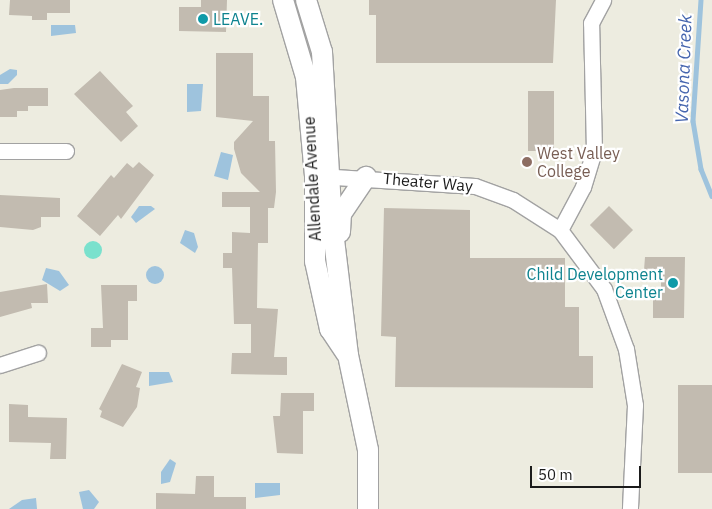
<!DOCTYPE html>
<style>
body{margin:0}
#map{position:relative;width:712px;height:509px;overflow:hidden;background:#edece0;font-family:"IBM Plex Sans",sans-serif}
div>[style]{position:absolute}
.pitch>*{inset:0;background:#7ae1cd}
.round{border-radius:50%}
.water>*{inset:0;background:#9ec3dd}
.stream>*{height:4.5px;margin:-2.25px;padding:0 2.25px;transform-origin:2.25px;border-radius:2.25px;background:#9ec3dd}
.building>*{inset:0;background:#c2bbb0;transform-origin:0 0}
.roads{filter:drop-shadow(1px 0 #a2a2a2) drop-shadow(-1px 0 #a2a2a2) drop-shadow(0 1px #a2a2a2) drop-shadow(0 -1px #a2a2a2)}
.minor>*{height:15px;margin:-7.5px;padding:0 7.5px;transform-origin:7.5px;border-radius:7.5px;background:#fff}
.tertiary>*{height:20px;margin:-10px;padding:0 10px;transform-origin:10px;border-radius:10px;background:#fff}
.dots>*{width:14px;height:14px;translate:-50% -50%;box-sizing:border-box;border:2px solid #fff;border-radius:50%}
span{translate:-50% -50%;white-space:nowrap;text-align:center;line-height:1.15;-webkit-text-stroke:4.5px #fff;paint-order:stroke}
.culture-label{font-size:16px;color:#0d838f}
.left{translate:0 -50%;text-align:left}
.right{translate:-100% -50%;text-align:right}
.education-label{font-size:16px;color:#785e54}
.street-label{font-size:16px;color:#1b1b1b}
.water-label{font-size:18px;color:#4565ae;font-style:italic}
.scale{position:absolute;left:530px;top:466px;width:111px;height:22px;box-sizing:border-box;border:2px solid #1b1b1b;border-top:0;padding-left:6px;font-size:15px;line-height:18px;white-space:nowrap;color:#1b1b1b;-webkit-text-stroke:4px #fff;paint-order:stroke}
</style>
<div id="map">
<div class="pitch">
<i class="round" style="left:84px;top:241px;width:18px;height:18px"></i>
</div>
<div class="water">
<i style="clip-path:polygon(51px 25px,75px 25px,76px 33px,51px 36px)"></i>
<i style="clip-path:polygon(10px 69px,17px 70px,17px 75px,8px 84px,0 84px,0 75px)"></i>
<i style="clip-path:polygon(187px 84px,203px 84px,201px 111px,187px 112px)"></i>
<i style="clip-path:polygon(221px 152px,233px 155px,228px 180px,214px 176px)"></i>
<i style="clip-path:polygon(139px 206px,151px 206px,155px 209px,136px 223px,131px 217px)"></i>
<i style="clip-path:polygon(185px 230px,194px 233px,198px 247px,195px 253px,180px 243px)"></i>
<i class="round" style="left:146px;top:266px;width:18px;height:18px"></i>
<i style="clip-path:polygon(46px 268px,59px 271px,69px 285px,60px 291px,42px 280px)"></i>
<i style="clip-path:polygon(149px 372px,169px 372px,173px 382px,149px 386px)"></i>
<i style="clip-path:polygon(170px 459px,176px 463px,170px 482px,161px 484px,161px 472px)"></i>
<i style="clip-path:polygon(255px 483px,280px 483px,280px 495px,255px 498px)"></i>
<i style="clip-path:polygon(89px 490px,99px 502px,94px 509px,83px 509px,79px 492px)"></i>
<i style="clip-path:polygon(36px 498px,37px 509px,9px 509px,22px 500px)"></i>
</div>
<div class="stream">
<i style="left:701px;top:0;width:121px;rotate:93.8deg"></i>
<i style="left:693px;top:121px;width:49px;rotate:80.5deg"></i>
<i style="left:701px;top:169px;width:29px;rotate:68deg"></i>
</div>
<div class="building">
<i style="clip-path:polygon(10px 0,70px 0,70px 13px,47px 13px,47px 20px,32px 20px,32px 16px,9px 15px)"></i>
<i style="clip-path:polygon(201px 0,227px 0,226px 32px,179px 31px,179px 7px,201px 7px)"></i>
<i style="clip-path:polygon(369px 0,556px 0,553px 63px,376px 63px,376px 15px,369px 15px)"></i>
<i style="clip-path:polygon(216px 53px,253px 53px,253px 96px,269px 96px,269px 141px,275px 141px,276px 192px,274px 208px,268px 208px,268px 243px,258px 243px,257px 308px,278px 309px,274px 357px,287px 357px,287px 375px,231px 374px,232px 353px,251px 353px,251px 324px,234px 324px,232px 268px,223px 268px,223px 253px,232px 253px,232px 232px,250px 233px,250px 207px,222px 207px,222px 192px,260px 192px,241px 173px,234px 149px,234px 142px,253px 121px,216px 117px)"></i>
<i style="clip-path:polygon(100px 71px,133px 106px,126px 112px,138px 126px,121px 142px,74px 94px)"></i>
<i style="clip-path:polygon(14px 88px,48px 88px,48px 106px,28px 106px,28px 111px,17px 111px,17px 117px,0 117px,0 90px)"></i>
<i style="left:554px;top:91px;width:60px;height:26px;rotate:90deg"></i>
<i style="clip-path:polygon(139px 162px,154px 175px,121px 219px,118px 215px,100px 236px,77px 216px,111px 175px,114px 178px,127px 163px,133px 168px)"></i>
<i style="clip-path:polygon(0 195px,60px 198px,60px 217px,41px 217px,41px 227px,33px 230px,0 227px)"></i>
<i style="left:609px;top:206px;width:34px;height:27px;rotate:45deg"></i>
<i style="clip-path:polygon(384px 208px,470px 210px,470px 258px,565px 258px,565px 307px,579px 307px,579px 356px,593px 356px,593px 388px,395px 387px,396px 337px,381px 336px)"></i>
<i style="clip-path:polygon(645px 257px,685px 257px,684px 318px,653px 318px,653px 296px,661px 296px,661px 270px,644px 270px)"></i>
<i style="clip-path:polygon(47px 284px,48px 303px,31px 303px,32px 308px,0 317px,0 292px)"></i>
<i style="clip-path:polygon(101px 285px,137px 285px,137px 301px,128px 301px,128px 340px,111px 340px,111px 347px,91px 347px,91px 328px,103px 328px)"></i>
<i style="clip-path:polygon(122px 364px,142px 372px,136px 387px,140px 388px,137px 407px,123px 427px,100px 417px,102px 411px,99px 409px)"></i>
<i style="left:678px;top:385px;width:34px;height:88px"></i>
<i style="clip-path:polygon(281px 393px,314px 393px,314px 411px,303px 411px,303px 454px,277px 453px,273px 416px,280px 416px)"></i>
<i style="clip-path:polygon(9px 404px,28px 405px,28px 417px,67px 418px,66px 459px,50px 459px,51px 443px,9px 442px)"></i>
<i style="clip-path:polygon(196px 476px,214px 476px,214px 497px,246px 497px,246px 509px,156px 509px,156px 493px,195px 494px)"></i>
</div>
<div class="roads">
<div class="minor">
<i style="left:0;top:151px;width:66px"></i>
<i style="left:319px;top:176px;width:156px;rotate:3.7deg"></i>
<i style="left:475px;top:186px;width:40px;rotate:20.2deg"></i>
<i style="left:513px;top:200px;width:56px;rotate:32.6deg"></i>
<i style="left:560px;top:230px;width:74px;rotate:53.3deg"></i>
<i style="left:604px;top:289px;width:64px;rotate:69.9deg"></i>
<i style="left:626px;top:349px;width:57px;rotate:80.9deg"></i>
<i style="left:635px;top:405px;width:104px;rotate:92.8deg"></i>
<i style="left:560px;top:230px;width:49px;rotate:-61.9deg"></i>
<i style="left:583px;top:187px;width:38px;rotate:-73deg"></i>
<i style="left:594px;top:151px;width:128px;rotate:-91.3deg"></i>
<i style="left:591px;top:23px;width:26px;rotate:-62deg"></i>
<i style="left:0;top:365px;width:40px;rotate:-18deg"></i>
</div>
<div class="tertiary">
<i style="left:283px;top:0;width:80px;rotate:73.4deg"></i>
<i style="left:306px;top:77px;width:99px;rotate:84.8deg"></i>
<i style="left:315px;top:176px;width:85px;rotate:90deg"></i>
<i style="left:315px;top:261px;width:70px;rotate:77.6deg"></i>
<i style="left:330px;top:329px;width:29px;rotate:56deg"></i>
<i style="left:306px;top:0;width:54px;rotate:72.9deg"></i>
<i style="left:322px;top:52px;width:171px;rotate:86.7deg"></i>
<i style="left:332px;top:223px;width:133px;rotate:83.1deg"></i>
<i style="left:348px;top:355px;width:97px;rotate:78.1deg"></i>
<i style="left:368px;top:450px;width:59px;rotate:90deg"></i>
<i style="left:340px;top:232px;width:18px;rotate:-87deg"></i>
<i style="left:341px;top:214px;width:45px;rotate:-56deg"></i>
</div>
</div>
<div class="dots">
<i style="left:203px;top:19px;background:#0f9aa8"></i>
<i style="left:527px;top:162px;background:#8d6e63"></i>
<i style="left:673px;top:283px;background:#0f9aa8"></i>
</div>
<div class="culture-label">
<span class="left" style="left:213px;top:19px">LEAVE.</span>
<span class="right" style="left:663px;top:283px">Child Development<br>Center</span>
</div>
<div class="education-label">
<span class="left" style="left:537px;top:162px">West Valley<br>College</span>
</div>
<div class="street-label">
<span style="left:312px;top:179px;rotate:-93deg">Allendale Avenue</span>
<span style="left:428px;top:182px;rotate:5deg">Theater Way</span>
</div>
<div class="water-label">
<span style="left:684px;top:69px;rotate:-88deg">Vasona Creek</span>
</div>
<div class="scale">50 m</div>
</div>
